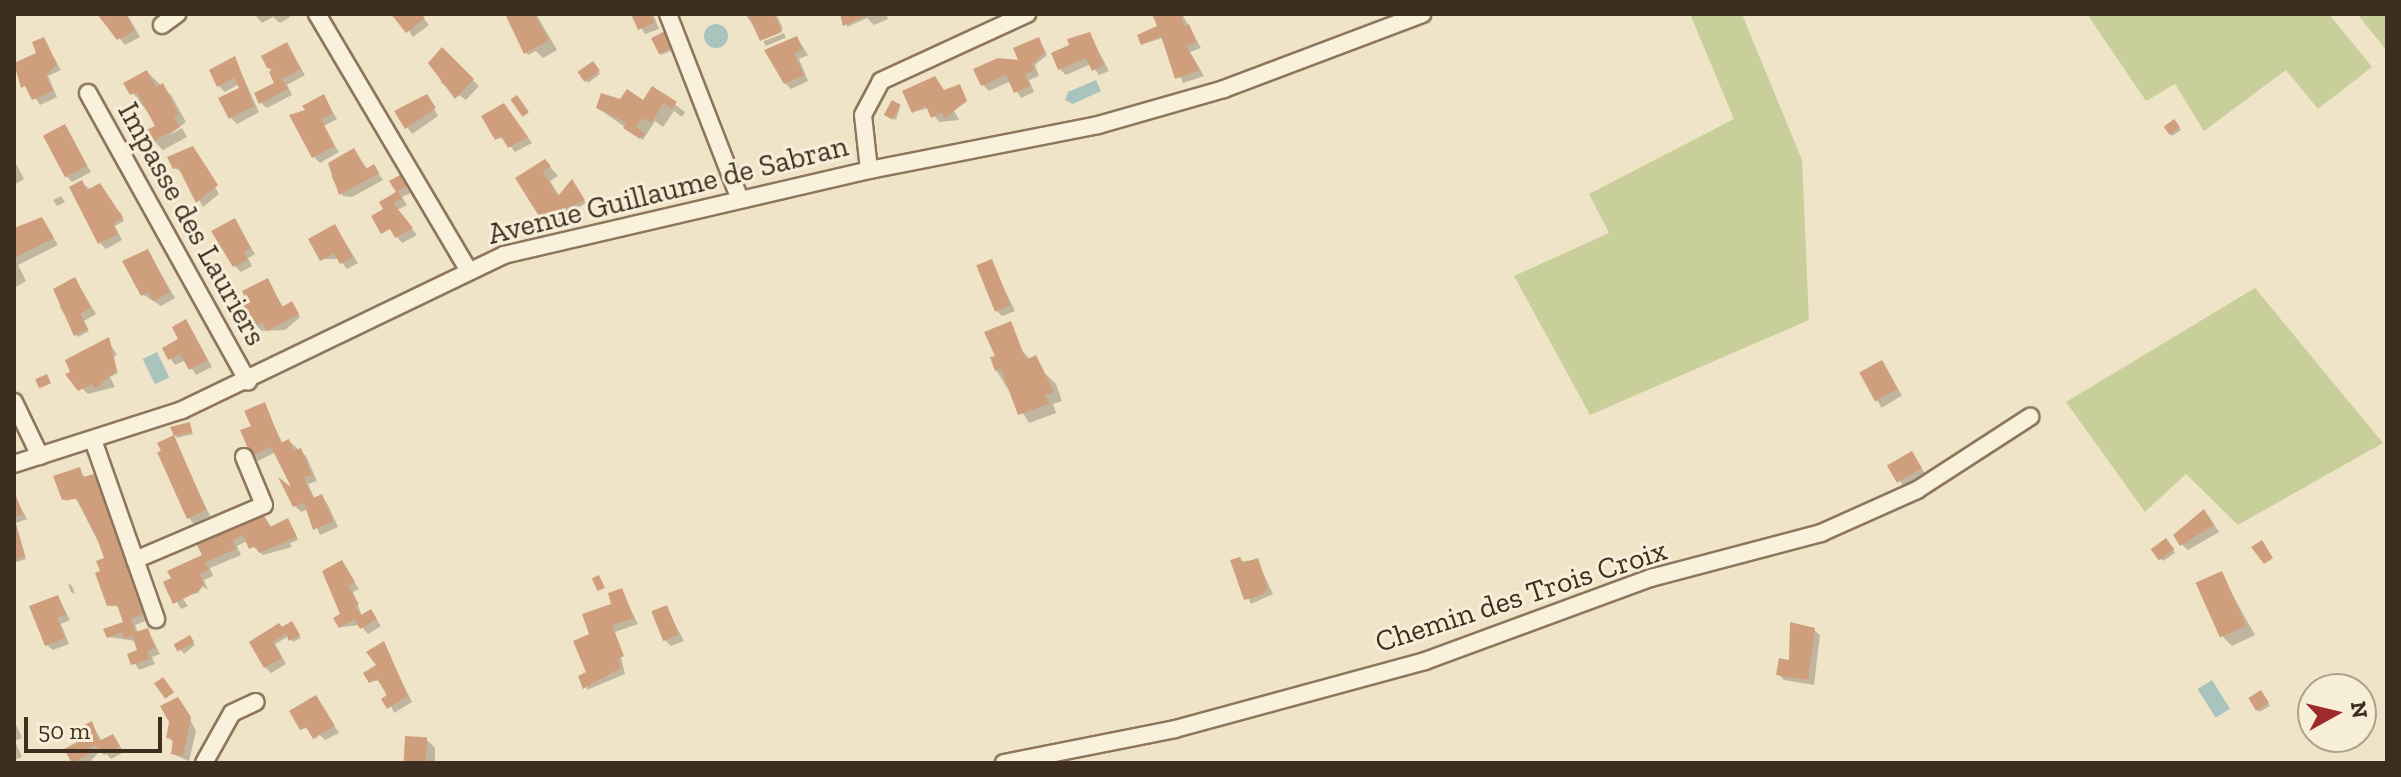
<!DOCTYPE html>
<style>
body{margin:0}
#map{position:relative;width:2401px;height:777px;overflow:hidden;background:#f0e4c8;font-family:"Zilla Slab",serif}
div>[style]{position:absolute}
.green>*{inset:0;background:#c9cf9b}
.water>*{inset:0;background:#a9c4bc;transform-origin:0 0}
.round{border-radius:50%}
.shadow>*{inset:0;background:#0003;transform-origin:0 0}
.building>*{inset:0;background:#cf9f7d;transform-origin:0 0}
.roads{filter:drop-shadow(2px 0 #8d765c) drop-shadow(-2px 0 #8d765c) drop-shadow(0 2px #8d765c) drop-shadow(0 -2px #8d765c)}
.minor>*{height:16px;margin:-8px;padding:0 8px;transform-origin:8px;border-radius:8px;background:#faf1dc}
span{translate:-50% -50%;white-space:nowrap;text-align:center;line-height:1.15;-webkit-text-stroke:6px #f7eed8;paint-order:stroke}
.street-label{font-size:30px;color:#3d2e20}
.frame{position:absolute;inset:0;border:16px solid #3d2e20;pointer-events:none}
.north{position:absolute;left:2297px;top:673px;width:80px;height:80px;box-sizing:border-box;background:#f7eed8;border:2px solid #ada18e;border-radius:50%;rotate:82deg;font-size:22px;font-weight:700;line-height:32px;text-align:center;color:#3d2e20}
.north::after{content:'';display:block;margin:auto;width:28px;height:36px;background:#9e2a2b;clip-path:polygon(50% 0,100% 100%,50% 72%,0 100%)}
.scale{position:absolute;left:24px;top:717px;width:138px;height:36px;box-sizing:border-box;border:4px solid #3d2e20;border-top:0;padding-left:10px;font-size:24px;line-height:28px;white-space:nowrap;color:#3d2e20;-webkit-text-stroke:6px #f7eed8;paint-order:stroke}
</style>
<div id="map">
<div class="green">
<i style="clip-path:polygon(1690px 14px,1742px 14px,1802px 160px,1809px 320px,1590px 415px,1514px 276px,1609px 233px,1589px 194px,1734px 119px)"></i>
<i style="clip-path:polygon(2087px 14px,2329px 14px,2372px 67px,2318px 109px,2286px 70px,2204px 131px,2175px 84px,2146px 101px)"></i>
<i style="clip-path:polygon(2357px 14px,2387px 14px,2387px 51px,2358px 15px)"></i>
<i style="clip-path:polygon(2255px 288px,2383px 443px,2238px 525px,2186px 474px,2145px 512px,2066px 402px)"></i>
</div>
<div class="water">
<i class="round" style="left:704px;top:24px;width:24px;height:24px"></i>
<i style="clip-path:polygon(1096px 80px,1101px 91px,1073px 104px,1065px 100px,1068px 92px)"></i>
<i style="left:157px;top:352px;width:28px;height:16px;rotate:64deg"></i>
<i style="left:2212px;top:680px;width:34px;height:17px;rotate:58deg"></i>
</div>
<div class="shadow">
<i style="clip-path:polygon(100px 14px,127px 14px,140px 37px,125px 45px)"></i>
<i style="clip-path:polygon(254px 14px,289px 14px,290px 17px,280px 23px,273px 17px,262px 23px)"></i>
<i style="clip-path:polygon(398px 14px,420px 14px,429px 25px,413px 37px)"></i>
<i style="clip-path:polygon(505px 14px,536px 14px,557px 50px,543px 58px,536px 51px,528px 55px)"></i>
<i style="clip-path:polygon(634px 14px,653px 14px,659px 29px,645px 34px)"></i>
<i style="clip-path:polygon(745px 14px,776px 14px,783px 29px,762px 38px)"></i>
<i style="clip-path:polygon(845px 14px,886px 14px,888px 19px,874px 25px,867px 18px,847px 27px)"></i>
<i style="clip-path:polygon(1154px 14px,1182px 14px,1201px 48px,1190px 52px,1204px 76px,1183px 83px,1163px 38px,1143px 44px,1159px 27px)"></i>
<i style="left:784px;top:33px;width:5px;height:22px;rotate:68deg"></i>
<i style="clip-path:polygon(1090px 35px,1109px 71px,1099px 75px,1091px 64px,1066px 75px,1060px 69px)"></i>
<i style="clip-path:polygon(653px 38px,676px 49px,661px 55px)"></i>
<i style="clip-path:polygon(797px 38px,808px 55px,799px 59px,808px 81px,791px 89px,785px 83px)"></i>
<i style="clip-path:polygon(43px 39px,61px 70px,48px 76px,57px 97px,40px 105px,14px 65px,39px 55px)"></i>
<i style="clip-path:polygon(1039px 39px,1047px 55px,1035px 65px,1039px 76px,1029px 80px,1034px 92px,1021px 98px,1011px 81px,989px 91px,983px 85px,1021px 61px)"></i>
<i style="clip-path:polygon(287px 44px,305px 75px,287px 85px,292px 95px,267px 108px,261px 103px,277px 84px,269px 67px)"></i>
<i style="clip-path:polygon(442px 50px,479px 86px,466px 100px,440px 82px,447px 76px)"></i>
<i style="clip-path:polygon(235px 59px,259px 112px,237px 124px,231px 118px,241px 88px,239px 84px,225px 92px,219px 86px)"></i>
<i style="clip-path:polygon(595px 66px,600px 74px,588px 83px,586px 81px)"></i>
<i style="clip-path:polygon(147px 72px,171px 95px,186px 122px,168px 136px,182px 128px,187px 137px,163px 150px,154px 141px,158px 126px,126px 84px)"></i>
<i style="clip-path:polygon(653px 88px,685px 112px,682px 117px,674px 111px,663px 127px,655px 121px,643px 140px,598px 108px,644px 103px)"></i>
<i style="clip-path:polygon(945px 93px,959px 120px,939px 122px,929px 108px,913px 112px)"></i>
<i style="clip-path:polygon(323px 97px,337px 119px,322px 127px,339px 152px,320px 163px,314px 157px)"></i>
<i style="clip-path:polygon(429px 100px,438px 116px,412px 134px,397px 112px)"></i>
<i style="clip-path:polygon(900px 107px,896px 120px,888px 116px)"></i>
<i style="clip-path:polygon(509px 111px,532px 143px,515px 152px,504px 138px,496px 139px)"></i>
<i style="clip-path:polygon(2176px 123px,2181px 130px,2172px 136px,2170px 134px)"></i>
<i style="clip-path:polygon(65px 127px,91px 172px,72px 182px,66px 176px)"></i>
<i style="clip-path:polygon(193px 148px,219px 194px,203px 207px,183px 172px,174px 168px)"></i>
<i style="clip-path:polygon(354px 150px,368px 170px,374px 167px,383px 180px,352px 197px,343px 196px,331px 176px)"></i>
<i style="clip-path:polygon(14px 160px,24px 179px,14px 185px)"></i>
<i style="clip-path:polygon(545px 161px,558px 176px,550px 181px,560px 197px,577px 203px,568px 184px,571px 182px,586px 203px,578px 208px,583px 216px,553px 229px,517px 179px)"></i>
<i style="clip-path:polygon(400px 178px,411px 193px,402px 197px,407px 205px,397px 210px,417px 235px,402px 243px,378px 214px,398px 193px,392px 182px)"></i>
<i style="clip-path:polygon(82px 183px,121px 213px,124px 221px,115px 226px,122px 240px,106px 249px,100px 243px)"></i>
<i style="clip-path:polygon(61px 196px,65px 202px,57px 206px,53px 200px)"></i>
<i style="clip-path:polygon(42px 219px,58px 245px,18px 265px,26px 281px,14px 288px,14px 230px)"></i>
<i style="clip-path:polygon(234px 220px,255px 254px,248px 258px,252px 266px,241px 272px,235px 266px)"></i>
<i style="clip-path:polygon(335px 226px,358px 263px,347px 269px,339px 259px,322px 259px)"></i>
<i style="clip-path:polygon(148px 251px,175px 298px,161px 306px,142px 294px)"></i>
<i style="clip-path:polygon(991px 262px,1015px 311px,1002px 316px,996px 310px)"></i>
<i style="clip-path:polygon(75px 279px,96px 314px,84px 321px,89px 331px,78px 337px,60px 307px)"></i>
<i style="clip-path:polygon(267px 281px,284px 308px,294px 306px,300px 317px,285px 330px,262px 331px,256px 325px,244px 292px)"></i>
<i style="clip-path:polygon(186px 322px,212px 367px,196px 375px,186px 360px,175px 365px,164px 349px,181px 340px)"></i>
<i style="clip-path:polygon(1013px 326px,1021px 350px,1056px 384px,1062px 401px,1053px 404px,1056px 413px,1029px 423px,996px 370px)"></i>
<i style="clip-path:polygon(108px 340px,117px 355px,112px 358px,118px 373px,110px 377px,115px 387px,88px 394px,82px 388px)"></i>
<i style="left:1882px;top:362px;width:39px;height:24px;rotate:59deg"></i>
<i style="clip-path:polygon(264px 405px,283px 444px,289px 441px,306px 456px,317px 481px,308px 484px,315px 499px,322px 497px,327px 503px,338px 527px,320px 535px,308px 509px,301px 512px,295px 506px,281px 478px,289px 490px,294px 488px,276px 452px,258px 461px,252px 455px,254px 427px)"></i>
<i style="clip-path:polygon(189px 424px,193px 434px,177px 438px,173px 428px)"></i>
<i style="clip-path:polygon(174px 438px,210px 516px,194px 524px,189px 518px)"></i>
<i style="clip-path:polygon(1912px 454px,1926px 475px,1904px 487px,1890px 466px)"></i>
<i style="clip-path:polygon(79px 470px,86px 479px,93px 476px,102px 491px,148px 620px,135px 625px,138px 633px,148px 630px,160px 654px,152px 657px,155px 664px,139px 670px,129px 655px,140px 652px,136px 641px,108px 637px,106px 630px,126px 623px,120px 607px,109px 605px,98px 574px,102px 572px,99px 562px,107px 559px,67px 481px,71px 499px,66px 501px,56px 478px)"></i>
<i style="clip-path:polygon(14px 495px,27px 519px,16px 523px,26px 559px,14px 563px)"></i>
<i style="clip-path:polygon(263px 515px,272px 528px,290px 523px,298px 540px,290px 543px,292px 547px,263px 555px,247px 541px,237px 546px,241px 555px,210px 568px,213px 576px,204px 580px,208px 590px,195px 582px,199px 593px,181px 596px,188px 606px,181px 609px,166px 583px)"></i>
<i style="clip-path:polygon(2209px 517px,2219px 532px,2188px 550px,2182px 545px)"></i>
<i style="clip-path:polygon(2168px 542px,2175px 553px,2163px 561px,2161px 558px)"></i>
<i style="clip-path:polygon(1257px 560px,1273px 594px,1251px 604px,1233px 562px)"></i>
<i style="clip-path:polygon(341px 562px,359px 589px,353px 592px,362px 616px,371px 611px,381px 626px,368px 634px,360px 625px,341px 627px,340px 616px,349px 624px,324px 572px)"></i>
<i style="clip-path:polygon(2221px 574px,2255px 635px,2232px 646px,2223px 637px)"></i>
<i style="clip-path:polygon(68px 583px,72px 586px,75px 594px,71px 592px)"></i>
<i style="clip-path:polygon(621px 590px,638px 624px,615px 632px,625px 674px,587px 690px,591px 635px)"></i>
<i style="clip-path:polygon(58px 597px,70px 620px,61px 624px,69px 644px,53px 650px,47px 645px)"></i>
<i style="clip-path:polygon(666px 607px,684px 641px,671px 646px,665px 640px)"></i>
<i style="clip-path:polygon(292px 623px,301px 638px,293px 642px,289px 636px,275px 644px,286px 664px,271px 673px,265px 667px,269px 631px)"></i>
<i style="clip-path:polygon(1814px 630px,1820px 635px,1814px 685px,1784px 680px,1778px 674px)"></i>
<i style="left:189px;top:638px;width:9px;height:14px;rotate:49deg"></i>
<i style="clip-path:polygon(383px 644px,412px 702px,394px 713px,380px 680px,371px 682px)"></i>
<i style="clip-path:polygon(2263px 695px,2270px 706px,2259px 712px,2251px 699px)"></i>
<i style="clip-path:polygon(316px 698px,339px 733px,325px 740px,316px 731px,317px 740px,309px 728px,301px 729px)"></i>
<i style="clip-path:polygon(183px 705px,196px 731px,189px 761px,173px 754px,174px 743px,168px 737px)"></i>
<i style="clip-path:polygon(14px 720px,22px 738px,15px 741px,22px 757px,14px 760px)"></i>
<i style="clip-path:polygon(92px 723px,102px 742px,113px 736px,124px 752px,111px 759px,102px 749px,89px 763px,74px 763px,67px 750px,85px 740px)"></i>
<i style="clip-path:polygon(426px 739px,435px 748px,435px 763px,406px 763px)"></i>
</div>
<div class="building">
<i style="clip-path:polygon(97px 14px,126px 14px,135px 31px,117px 40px)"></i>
<i style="clip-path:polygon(391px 14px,421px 14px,425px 18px,406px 33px)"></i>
<i style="clip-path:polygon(505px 14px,534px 14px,549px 40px,524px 54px)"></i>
<i style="clip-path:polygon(631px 14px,651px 14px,654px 23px,638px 30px)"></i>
<i style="clip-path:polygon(748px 14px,774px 14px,782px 32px,760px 41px)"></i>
<i style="clip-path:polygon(840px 14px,870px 14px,843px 26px)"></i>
<i style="clip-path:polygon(1152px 14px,1180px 14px,1185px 26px,1189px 24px,1197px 42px,1186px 46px,1200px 70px,1175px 79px,1161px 36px,1141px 45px,1137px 35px,1157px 26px)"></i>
<i style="left:667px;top:30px;width:18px;height:18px;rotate:63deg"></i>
<i style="clip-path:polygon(1090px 32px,1104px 65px,1092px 71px,1086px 58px,1058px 70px,1051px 53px,1069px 45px,1067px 39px)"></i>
<i style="clip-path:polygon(797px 36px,803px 49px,794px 53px,804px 75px,784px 84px,764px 50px)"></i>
<i style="clip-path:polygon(44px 37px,57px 64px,46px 76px,53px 91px,32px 100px,25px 86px,21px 88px,14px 63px,36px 53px,32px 42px)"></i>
<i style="clip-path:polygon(1039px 37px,1045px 52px,1032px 64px,1035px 70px,1025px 74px,1030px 86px,1014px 93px,1006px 75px,981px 86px,973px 69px,998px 58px,1018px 60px,1013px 48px)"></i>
<i style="clip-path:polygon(287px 42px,301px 69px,282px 79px,288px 89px,259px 104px,254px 93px,274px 83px,269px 72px,274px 69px,267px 68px,261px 56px)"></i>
<i style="clip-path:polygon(442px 47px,474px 79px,455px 99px,428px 63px)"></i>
<i style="clip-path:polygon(235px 56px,254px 106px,229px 119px,218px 98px,239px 88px,234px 78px,217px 87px,209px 70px)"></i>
<i style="left:593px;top:61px;width:12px;height:19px;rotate:55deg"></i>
<i style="clip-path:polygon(147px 70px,156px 87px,163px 83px,179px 114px,174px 117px,180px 127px,152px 142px,146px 130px,155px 126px,137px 92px,130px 95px,123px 83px)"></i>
<i style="clip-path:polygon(935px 76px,944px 90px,960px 84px,967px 101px,945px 118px,942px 113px,931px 118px,926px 106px,912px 113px,902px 91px)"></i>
<i style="clip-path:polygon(652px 86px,677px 102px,672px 109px,664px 103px,651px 123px,642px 118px,636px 127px,645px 133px,640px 139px,623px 128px,626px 123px,596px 108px,601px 93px,620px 99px,627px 89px,643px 100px)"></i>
<i style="clip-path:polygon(324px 94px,333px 113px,321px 119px,335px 146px,312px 158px,289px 115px,305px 110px,302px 106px)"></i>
<i style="clip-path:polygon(427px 94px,436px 108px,405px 129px,394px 111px)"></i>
<i style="left:517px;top:95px;width:21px;height:8px;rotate:55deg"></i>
<i style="left:892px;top:100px;width:10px;height:17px;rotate:29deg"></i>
<i style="clip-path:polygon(504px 103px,528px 137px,508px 148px,501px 136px,495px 140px,481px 116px)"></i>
<i style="left:2174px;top:119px;width:10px;height:13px;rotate:53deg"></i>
<i style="left:65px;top:124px;width:47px;height:25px;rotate:62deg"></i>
<i style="clip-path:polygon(193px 146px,218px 185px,196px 203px,178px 167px,173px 169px,167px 157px)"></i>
<i style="clip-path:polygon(354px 148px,366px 169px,374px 164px,379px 173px,339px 195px,328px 163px)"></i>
<i style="clip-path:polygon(545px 159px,551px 166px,543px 172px,558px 196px,572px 179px,585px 200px,542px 221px,515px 178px)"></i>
<i style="clip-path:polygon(400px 175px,407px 186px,398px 191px,402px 199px,393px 203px,413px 228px,395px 238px,390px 229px,381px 234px,371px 216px,383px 209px,379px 202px,396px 192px,389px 181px)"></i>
<i style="clip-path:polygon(82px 180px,87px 190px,100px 183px,123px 218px,113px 224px,118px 234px,98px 244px,69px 187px)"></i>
<i style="clip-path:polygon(42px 217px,54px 238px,14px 258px,14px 228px)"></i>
<i style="clip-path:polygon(235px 218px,251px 248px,244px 252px,248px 260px,233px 267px,211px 231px)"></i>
<i style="clip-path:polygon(335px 224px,353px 257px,340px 264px,334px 253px,320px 261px,308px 239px)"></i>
<i style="clip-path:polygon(148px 249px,170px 292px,153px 301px,148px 292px,141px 296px,122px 261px)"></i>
<i style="left:992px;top:259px;width:50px;height:17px;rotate:68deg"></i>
<i style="clip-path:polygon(75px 277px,91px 308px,80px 314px,88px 329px,74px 336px,53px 289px)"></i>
<i style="clip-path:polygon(268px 278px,282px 307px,292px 301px,299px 314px,267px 331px,262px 322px,254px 326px,242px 303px,246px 300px,242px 291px)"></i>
<i style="clip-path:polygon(186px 319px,208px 360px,189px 370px,180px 354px,168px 360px,162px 348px,178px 339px,172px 327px)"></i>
<i style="clip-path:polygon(1011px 321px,1026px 360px,1036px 355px,1054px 392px,1045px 395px,1049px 404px,1018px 415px,1001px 369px,995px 371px,990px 357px,995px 356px,984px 332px)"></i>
<i style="clip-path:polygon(109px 337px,117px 370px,95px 389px,92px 384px,78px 391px,65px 374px,70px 372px,65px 360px)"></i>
<i style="left:1882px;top:360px;width:33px;height:26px;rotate:61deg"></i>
<i style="left:47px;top:374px;width:10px;height:13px;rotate:66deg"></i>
<i style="clip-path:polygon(265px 402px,281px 443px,289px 439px,294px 451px,301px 448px,312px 475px,304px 478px,313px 498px,322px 494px,333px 521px,313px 530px,304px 503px,293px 507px,278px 477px,291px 487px,271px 447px,251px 456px,240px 430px,251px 426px,244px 411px)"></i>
<i style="clip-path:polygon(190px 422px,192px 432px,174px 436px,170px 427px)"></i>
<i style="clip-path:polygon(174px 435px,206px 510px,187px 519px,157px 452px,161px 451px,157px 443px)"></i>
<i style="left:1912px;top:451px;width:20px;height:29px;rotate:60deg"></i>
<i style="clip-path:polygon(80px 467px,83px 477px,94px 474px,143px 614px,131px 619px,135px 632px,148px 628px,155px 648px,147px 651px,150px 659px,131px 665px,127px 654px,137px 650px,132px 636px,124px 638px,122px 632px,107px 638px,103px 629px,123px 622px,117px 605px,107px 606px,95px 573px,100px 571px,96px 561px,104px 558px,97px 538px,77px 499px,62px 500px,53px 476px)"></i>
<i style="clip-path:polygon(14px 491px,23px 514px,14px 517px)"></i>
<i style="clip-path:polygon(2204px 509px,2214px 525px,2180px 546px,2173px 535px)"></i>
<i style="clip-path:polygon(263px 513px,270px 527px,288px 518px,297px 537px,259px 553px,256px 546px,249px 549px,243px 535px,232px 540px,236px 549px,205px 562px,209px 570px,200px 574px,204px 584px,199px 591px,173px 604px,163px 582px,171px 578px,167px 571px,202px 555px,196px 543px)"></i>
<i style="clip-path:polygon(14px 519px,25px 556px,14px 561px)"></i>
<i style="left:2166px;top:538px;width:14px;height:19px;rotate:54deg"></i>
<i style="clip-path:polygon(2262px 540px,2273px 558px,2264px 564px,2251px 547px)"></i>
<i style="clip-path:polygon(1240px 557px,1243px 563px,1258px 558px,1268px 588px,1262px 595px,1244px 600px,1230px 560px)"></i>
<i style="clip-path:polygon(342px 560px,355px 582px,348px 586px,359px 604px,355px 606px,361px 615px,371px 609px,377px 619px,360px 629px,355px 619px,339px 628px,333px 618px,340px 614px,322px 571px)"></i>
<i style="left:2222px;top:571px;width:60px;height:29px;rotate:66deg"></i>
<i style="left:599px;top:575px;width:14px;height:8px;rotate:65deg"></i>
<i style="clip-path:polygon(622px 588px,634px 618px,612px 625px,624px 656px,617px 659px,621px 668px,583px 689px,578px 676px,586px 672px,573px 641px,589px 634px,582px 614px,611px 604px,608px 593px)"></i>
<i style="clip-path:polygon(58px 595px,66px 614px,57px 618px,65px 638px,45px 646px,29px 606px)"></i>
<i style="left:667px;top:605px;width:32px;height:17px;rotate:68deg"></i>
<i style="clip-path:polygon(292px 621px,300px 635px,289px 641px,286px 634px,273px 642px,282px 658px,264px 668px,249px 642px,279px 623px,282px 627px)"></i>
<i style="clip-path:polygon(1790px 622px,1815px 628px,1808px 680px,1776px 675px,1779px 658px,1789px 660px)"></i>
<i style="left:190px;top:635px;width:8px;height:19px;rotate:60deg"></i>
<i style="clip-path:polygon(384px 641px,408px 696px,387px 709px,381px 699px,387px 695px,377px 679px,369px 683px,363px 673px,376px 665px,366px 652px)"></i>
<i style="left:163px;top:677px;width:19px;height:11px;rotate:54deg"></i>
<i style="left:2261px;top:690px;width:15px;height:15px;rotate:58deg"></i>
<i style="clip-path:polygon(316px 695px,335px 726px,313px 739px,306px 727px,300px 730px,289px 711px)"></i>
<i style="clip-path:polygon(178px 697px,191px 717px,183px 756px,171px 754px,173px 739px,166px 738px,169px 722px,160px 706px)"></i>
<i style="clip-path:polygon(92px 721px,99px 741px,113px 734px,120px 746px,104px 755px,95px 745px,90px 748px,93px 752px,72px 763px,64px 749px,83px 739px,77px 729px)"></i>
<i style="left:405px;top:736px;width:22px;height:27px;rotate:3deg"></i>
</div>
<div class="roads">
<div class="minor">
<i style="left:317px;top:14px;width:295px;rotate:59.4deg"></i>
<i style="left:668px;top:14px;width:199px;rotate:68.8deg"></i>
<i style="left:162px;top:25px;width:19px;rotate:-36deg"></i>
<i style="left:88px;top:93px;width:330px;rotate:61deg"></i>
<i style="left:869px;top:170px;width:55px;rotate:-96.2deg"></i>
<i style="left:863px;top:115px;width:38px;rotate:-62deg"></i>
<i style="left:881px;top:81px;width:161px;rotate:-24.7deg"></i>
<i style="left:14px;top:402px;width:60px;rotate:64.3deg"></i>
<i style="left:93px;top:440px;width:190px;rotate:70.6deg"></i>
<i style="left:14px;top:464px;width:176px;rotate:-17.8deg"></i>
<i style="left:182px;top:410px;width:357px;rotate:-25.7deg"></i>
<i style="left:504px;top:255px;width:375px;rotate:-13.1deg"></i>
<i style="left:869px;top:170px;width:233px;rotate:-11.1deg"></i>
<i style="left:1098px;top:125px;width:131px;rotate:-15.9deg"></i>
<i style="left:1224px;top:89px;width:212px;rotate:-20.7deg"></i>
<i style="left:135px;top:560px;width:140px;rotate:-23.1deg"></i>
<i style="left:264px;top:505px;width:52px;rotate:-112.6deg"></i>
<i style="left:204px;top:763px;width:57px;rotate:-60.8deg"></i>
<i style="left:232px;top:713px;width:26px;rotate:-25deg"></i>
<i style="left:1004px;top:763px;width:174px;rotate:-11.2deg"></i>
<i style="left:1175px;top:729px;width:259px;rotate:-15.2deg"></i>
<i style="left:1425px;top:661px;width:241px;rotate:-20.2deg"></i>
<i style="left:1651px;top:578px;width:176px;rotate:-14.8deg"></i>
<i style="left:1821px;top:533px;width:105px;rotate:-24.1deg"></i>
<i style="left:1917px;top:490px;width:135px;rotate:-32.9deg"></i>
</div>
</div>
<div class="street-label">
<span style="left:668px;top:190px;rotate:-14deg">Avenue Guillaume de Sabran</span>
<span style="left:192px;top:224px;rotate:61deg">Impasse des Lauriers</span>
<span style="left:1521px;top:596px;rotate:-18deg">Chemin des Trois Croix</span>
</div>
<div class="frame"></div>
<div class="north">N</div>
<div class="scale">50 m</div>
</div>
